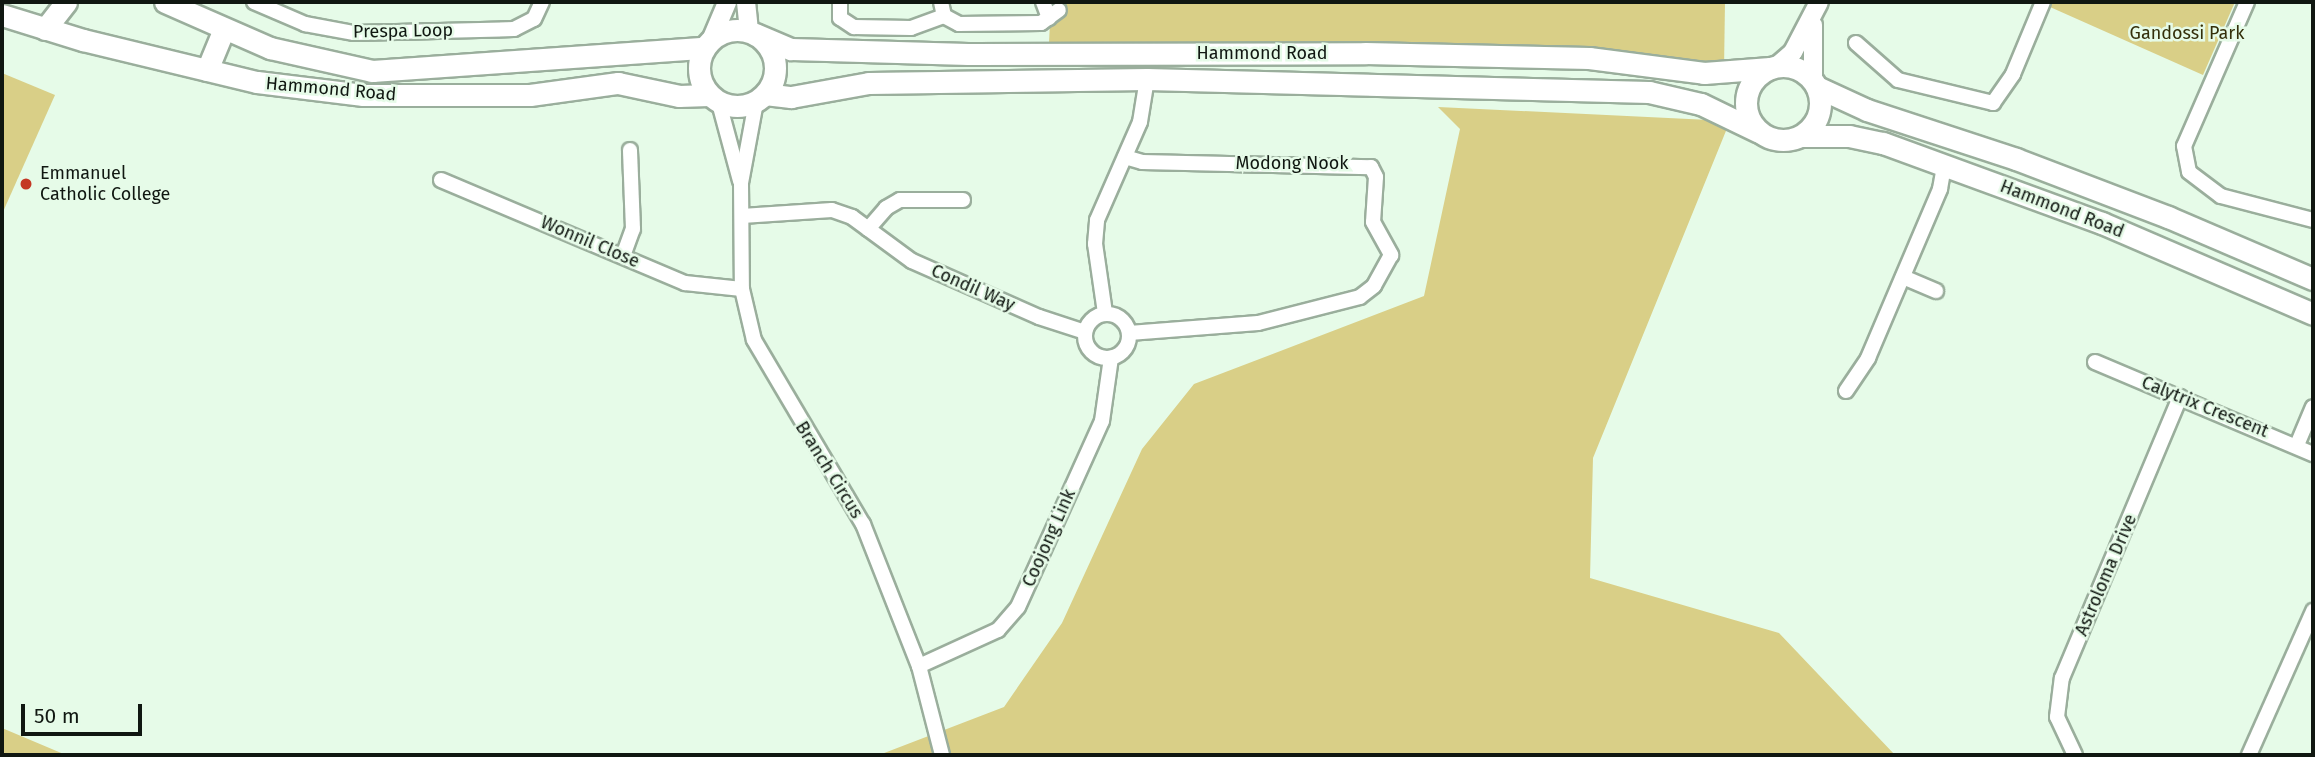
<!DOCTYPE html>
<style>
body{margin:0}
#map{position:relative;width:2315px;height:757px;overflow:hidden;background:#e6fbe8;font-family:"Fira Sans",sans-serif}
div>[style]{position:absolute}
.green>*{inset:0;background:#d9cf87}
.roads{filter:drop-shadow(2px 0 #9aae9c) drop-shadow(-2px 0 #9aae9c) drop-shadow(0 2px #9aae9c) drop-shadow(0 -2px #9aae9c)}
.minor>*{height:14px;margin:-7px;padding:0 7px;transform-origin:7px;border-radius:7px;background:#fff}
.minor>.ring{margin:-7px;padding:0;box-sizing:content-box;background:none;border:14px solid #fff;border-radius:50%}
.tertiary>*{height:18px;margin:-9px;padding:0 9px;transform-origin:9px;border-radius:9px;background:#fff}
.secondary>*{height:21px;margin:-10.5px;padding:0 10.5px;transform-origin:10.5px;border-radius:10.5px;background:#fff}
.secondary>.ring{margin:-10.5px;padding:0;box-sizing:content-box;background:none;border:21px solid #fff;border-radius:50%}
.dots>*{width:19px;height:19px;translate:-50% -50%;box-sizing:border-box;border:4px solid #e6fbe8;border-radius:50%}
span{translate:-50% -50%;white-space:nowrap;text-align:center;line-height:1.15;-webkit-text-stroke:5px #e6fbe8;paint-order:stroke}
.street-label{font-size:18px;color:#101711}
.park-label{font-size:18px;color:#342f0a}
.poi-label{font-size:18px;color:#101711}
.left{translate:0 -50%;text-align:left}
.frame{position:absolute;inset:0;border:4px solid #101711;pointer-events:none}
.scale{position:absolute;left:21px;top:704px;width:121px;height:32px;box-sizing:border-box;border:4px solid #101711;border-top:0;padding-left:9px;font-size:21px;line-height:24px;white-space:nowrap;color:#101711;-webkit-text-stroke:5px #e6fbe8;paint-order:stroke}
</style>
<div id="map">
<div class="green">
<i style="clip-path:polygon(1051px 2px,1725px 2px,1724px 70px,1049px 43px)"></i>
<i style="clip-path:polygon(2052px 2px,2235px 2px,2203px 75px,2050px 7px)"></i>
<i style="clip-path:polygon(2px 73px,55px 95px,2px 214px)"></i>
<i style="clip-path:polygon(1438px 107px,1730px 121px,1593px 458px,1590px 578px,1779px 633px,1895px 755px,879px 755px,1004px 707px,1062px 623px,1142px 449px,1194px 384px,1424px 296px,1460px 129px)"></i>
<i style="clip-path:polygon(2px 728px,66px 755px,67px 755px,2px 755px)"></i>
</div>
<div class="roads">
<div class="minor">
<i style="left:254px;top:2px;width:56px;rotate:23.3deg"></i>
<i style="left:305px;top:24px;width:50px;rotate:10.4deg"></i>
<i style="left:354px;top:33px;width:160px;rotate:-1.4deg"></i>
<i style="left:514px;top:29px;width:22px;rotate:-27deg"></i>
<i style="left:534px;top:19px;width:19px;rotate:-65deg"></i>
<i style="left:840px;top:2px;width:16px;rotate:90deg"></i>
<i style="left:840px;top:18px;width:17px;rotate:33deg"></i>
<i style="left:854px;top:27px;width:57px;rotate:1deg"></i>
<i style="left:911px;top:28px;width:35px;rotate:-20deg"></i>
<i style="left:941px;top:2px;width:14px;rotate:78deg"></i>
<i style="left:944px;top:16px;width:17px;rotate:28deg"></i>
<i style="left:959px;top:24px;width:82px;rotate:-0.7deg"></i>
<i style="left:1041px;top:23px;width:22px;rotate:-36deg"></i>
<i style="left:1043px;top:2px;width:17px;rotate:69deg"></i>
<i style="left:2247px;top:2px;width:157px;rotate:113.6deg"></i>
<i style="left:2184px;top:146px;width:26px;rotate:79deg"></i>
<i style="left:2189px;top:172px;width:40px;rotate:37deg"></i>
<i style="left:2221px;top:196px;width:95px;rotate:14.6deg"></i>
<i style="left:1856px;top:43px;width:56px;rotate:41.4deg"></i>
<i style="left:1898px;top:80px;width:98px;rotate:13.6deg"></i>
<i style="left:1993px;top:103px;width:35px;rotate:-55deg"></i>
<i style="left:2013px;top:74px;width:78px;rotate:-67.4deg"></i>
<i style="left:756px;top:102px;width:82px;rotate:100.5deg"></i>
<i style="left:741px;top:183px;width:106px;rotate:89.5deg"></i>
<i style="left:742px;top:289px;width:52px;rotate:76.8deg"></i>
<i style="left:754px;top:340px;width:214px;rotate:59.4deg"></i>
<i style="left:863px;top:524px;width:153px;rotate:68.5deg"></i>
<i style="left:919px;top:666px;width:92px;rotate:75.5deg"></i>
<i style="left:719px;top:103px;width:81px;rotate:74.9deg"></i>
<i style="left:1125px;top:157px;width:18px;rotate:16deg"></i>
<i style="left:1142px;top:162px;width:229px;rotate:1.3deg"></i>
<i style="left:1371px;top:167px;width:11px;rotate:63deg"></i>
<i style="left:1376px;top:177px;width:45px;rotate:93.8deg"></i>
<i style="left:1373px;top:222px;width:38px;rotate:61deg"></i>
<i style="left:1391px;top:255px;width:35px;rotate:119deg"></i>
<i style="left:1374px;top:286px;width:18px;rotate:142deg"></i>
<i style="left:1360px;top:297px;width:105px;rotate:165.7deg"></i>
<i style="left:1258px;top:323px;width:129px;rotate:175.6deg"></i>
<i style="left:441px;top:180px;width:265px;rotate:22.9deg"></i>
<i style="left:685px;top:283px;width:57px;rotate:6deg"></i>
<i style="left:742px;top:216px;width:90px;rotate:-3.8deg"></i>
<i style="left:832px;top:210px;width:21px;rotate:19deg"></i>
<i style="left:852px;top:217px;width:74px;rotate:36.3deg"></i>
<i style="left:912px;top:261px;width:139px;rotate:23.8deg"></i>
<i style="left:1039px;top:317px;width:48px;rotate:18.1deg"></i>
<i style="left:868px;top:229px;width:28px;rotate:-49deg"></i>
<i style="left:886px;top:208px;width:16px;rotate:-30deg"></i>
<i style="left:900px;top:200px;width:63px"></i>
<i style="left:623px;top:256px;width:29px;rotate:-70deg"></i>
<i style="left:633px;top:229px;width:79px;rotate:-92.2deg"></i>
<i style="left:1903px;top:277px;width:36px;rotate:23deg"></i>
<i style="left:1105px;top:313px;width:70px;rotate:-98.2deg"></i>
<i style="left:1095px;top:244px;width:24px;rotate:-85deg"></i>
<i style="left:1097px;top:220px;width:107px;rotate:-66.3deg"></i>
<i style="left:1140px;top:122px;width:44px;rotate:-80.8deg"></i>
<i class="ring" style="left:1085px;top:314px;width:30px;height:30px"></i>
<i style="left:2095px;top:362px;width:237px;rotate:22.9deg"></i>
<i style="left:1846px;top:391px;width:40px;rotate:-56deg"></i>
<i style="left:1868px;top:358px;width:184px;rotate:-66.9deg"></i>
<i style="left:1940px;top:189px;width:23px;rotate:-80deg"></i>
<i style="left:2297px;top:445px;width:41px;rotate:-67.2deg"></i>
<i style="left:919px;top:666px;width:87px;rotate:-24.5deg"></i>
<i style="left:998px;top:630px;width:30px;rotate:-49deg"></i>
<i style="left:1018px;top:607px;width:204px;rotate:-65.7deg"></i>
<i style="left:1102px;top:421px;width:64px;rotate:-81.9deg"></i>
<i style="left:2075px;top:755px;width:42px;rotate:-115.3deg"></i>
<i style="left:2057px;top:717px;width:39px;rotate:-83deg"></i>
<i style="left:2062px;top:678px;width:305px;rotate:-67.2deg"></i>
<i style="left:2249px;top:755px;width:158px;rotate:-66deg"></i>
</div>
<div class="tertiary">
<i style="left:746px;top:2px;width:30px;rotate:84deg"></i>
<i style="left:712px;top:38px;width:39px;rotate:-67deg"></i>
<i style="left:1777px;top:66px;width:21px;rotate:-41deg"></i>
<i style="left:1793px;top:52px;width:56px;rotate:-62.5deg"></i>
<i style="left:1813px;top:79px;width:54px;rotate:-90deg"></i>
</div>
<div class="secondary">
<i style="left:165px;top:2px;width:115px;rotate:23.7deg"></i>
<i style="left:270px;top:48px;width:105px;rotate:12.7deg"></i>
<i style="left:372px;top:71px;width:333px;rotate:-4deg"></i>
<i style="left:2px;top:15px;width:85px;rotate:17.2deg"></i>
<i style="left:83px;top:40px;width:179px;rotate:13.6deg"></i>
<i style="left:257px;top:82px;width:107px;rotate:7deg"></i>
<i style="left:363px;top:95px;width:167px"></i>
<i style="left:530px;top:95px;width:89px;rotate:-7.8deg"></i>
<i style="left:618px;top:83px;width:62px;rotate:12deg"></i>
<i style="left:679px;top:96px;width:30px;rotate:-2deg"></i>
<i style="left:45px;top:29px;width:34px;rotate:-52deg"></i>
<i class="ring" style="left:699px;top:30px;width:55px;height:55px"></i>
<i style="left:755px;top:34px;width:39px;rotate:23deg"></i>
<i style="left:791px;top:49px;width:177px;rotate:1.6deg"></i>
<i style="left:968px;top:54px;width:397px;rotate:-0.1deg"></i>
<i style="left:1365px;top:53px;width:224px;rotate:1.3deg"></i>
<i style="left:1589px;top:58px;width:116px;rotate:7.4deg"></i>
<i style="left:1704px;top:73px;width:66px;rotate:-4.3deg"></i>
<i class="ring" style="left:1746px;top:66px;width:53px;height:53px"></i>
<i style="left:207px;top:70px;width:44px;rotate:-67.5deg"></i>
<i style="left:1817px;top:87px;width:55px;rotate:24.7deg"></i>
<i style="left:1867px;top:110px;width:157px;rotate:18.2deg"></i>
<i style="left:2016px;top:159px;width:163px;rotate:20.9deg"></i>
<i style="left:2168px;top:217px;width:158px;rotate:23.2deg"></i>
<i style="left:765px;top:94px;width:26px;rotate:7deg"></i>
<i style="left:791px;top:97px;width:79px;rotate:-10.2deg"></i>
<i style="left:869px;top:83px;width:278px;rotate:-0.8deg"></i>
<i style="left:1147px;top:79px;width:502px;rotate:1.48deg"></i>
<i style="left:1649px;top:92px;width:53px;rotate:13deg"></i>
<i style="left:1701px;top:104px;width:64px;rotate:25.8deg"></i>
<i style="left:1802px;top:136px;width:47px"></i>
<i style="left:1849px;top:136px;width:35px;rotate:12deg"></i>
<i style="left:1883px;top:143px;width:233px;rotate:20.1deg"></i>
<i style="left:2102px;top:223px;width:230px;rotate:23.3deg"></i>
</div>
</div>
<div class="dots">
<i style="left:26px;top:184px;background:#c43824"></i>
</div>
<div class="street-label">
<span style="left:403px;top:31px;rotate:-1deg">Prespa Loop</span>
<span style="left:1262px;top:53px">Hammond Road</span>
<span style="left:331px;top:89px;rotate:5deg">Hammond Road</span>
<span style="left:1292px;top:163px">Modong Nook</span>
<span style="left:2062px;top:209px;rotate:21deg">Hammond Road</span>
<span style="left:590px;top:242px;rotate:23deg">Wonnil Close</span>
<span style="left:973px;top:288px;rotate:24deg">Condil Way</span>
<span style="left:2205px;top:407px;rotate:22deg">Calytrix Crescent</span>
<span style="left:829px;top:470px;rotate:58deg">Branch Circus</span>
<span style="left:1049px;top:538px;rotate:-66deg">Coojong Link</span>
<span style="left:2106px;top:575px;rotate:-67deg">Astroloma Drive</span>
</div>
<div class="park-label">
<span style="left:2187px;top:33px">Gandossi Park</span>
</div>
<div class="poi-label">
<span class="left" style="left:40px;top:184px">Emmanuel<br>Catholic College</span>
</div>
<div class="frame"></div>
<div class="scale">50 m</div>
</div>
